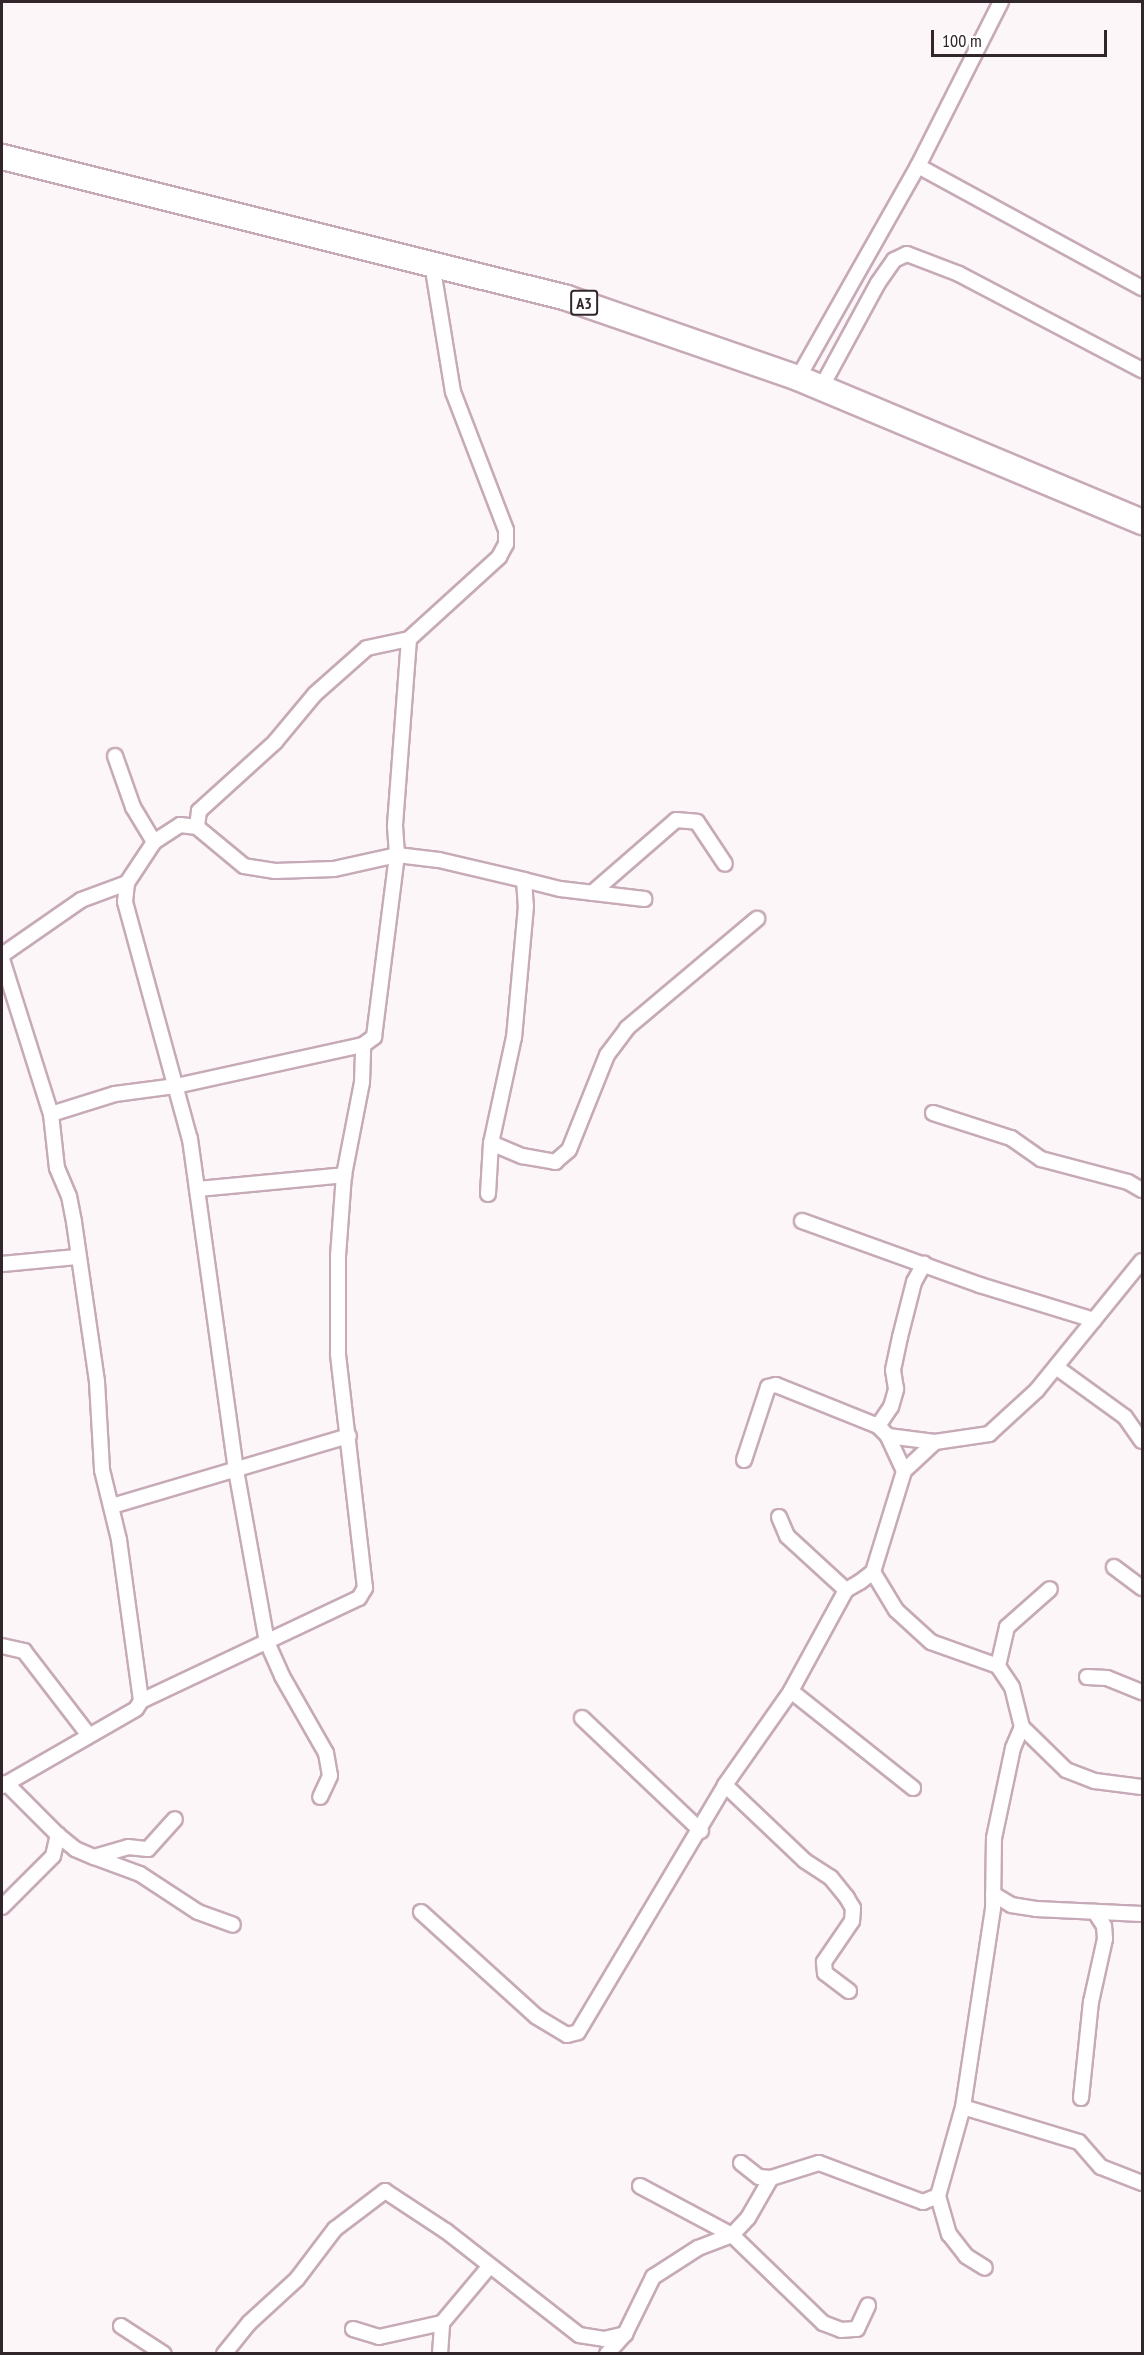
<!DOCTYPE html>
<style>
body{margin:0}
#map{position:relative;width:1144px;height:2355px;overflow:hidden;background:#fcf6f8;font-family:"PT Sans Narrow",sans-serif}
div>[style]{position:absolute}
.roads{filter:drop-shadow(2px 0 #c7aab7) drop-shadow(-2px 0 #c7aab7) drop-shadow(0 2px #c7aab7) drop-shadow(0 -2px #c7aab7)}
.street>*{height:14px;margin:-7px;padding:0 7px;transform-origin:7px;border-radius:7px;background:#fff}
.highway>*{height:24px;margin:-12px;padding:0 12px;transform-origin:12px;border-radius:12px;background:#fff}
span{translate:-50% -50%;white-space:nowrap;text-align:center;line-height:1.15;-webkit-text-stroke:6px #fff;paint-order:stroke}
.shield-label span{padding:2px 4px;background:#fff;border:2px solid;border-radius:4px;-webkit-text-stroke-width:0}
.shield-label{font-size:16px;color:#31262b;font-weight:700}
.frame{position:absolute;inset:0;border:3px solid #31262b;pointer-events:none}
.scale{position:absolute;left:931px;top:30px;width:176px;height:27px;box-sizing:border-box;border:3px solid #31262b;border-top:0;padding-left:8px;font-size:18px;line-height:21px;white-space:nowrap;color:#31262b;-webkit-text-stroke:4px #fff;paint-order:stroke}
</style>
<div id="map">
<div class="roads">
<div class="street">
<i style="left:918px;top:166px;width:255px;rotate:28.6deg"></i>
<i style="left:798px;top:378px;width:244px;rotate:-60.5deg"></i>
<i style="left:918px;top:166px;width:184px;rotate:-63.2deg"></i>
<i style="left:821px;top:388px;width:119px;rotate:-61.5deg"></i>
<i style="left:878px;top:283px;width:28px;rotate:-55deg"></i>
<i style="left:894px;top:260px;width:14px;rotate:-25deg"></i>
<i style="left:907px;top:254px;width:56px;rotate:21deg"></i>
<i style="left:959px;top:274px;width:207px;rotate:27.7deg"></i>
<i style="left:409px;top:639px;width:188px;rotate:94.3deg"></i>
<i style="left:395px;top:826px;width:29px;rotate:86deg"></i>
<i style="left:397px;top:855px;width:42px;rotate:6.8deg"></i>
<i style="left:439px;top:860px;width:87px;rotate:13.2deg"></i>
<i style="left:524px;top:880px;width:26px;rotate:86deg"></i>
<i style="left:526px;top:906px;width:132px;rotate:95.2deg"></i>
<i style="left:514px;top:1037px;width:108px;rotate:102.2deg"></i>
<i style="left:491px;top:1143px;width:51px;rotate:93.4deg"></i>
<i style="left:197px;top:827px;width:16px;rotate:-83deg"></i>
<i style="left:199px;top:811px;width:103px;rotate:-42.2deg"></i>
<i style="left:275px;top:742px;width:62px;rotate:-50.2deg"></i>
<i style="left:315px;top:694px;width:69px;rotate:-41.5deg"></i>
<i style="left:367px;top:648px;width:43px;rotate:-12.1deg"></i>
<i style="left:409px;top:639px;width:122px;rotate:-42.3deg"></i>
<i style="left:499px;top:557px;width:15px;rotate:-62deg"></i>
<i style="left:506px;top:544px;width:14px;rotate:-90deg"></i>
<i style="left:506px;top:530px;width:148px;rotate:-111deg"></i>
<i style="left:453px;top:392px;width:130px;rotate:-99.3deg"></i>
<i style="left:154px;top:842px;width:49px;rotate:123.4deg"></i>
<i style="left:127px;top:883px;width:19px;rotate:96deg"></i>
<i style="left:125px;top:902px;width:246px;rotate:74.7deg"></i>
<i style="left:190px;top:1139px;width:334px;rotate:82.1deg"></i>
<i style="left:236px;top:1470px;width:175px;rotate:79.8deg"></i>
<i style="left:267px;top:1642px;width:37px;rotate:66deg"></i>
<i style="left:282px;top:1676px;width:89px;rotate:60.3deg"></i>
<i style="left:326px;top:1753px;width:23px;rotate:80deg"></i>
<i style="left:330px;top:1776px;width:23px;rotate:115deg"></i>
<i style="left:524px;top:880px;width:37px;rotate:14deg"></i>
<i style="left:560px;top:889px;width:85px;rotate:6.8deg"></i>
<i style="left:592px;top:893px;width:111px;rotate:-41deg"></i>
<i style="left:676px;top:820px;width:21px;rotate:5deg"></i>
<i style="left:697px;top:822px;width:50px;rotate:56.3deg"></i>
<i style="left:2px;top:955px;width:96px;rotate:-34.8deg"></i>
<i style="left:81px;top:900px;width:49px;rotate:-20.3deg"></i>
<i style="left:2px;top:959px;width:163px;rotate:72.5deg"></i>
<i style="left:51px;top:1114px;width:54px;rotate:83.7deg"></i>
<i style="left:57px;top:1168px;width:30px;rotate:67deg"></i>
<i style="left:69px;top:1196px;width:26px;rotate:79deg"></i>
<i style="left:74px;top:1222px;width:162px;rotate:81.8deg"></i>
<i style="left:97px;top:1382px;width:88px;rotate:86.7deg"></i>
<i style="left:102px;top:1470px;width:72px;rotate:76.3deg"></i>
<i style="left:119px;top:1540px;width:162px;rotate:82.2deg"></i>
<i style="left:141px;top:1701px;width:9px;rotate:122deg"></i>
<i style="left:136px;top:1709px;width:155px;rotate:150.1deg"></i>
<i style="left:933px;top:1113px;width:82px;rotate:17.8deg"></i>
<i style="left:1011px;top:1138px;width:37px;rotate:35deg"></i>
<i style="left:1041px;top:1159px;width:90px;rotate:14.8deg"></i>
<i style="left:1128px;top:1182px;width:16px;rotate:30deg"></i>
<i style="left:51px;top:1114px;width:67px;rotate:-17.4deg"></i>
<i style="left:115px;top:1094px;width:62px;rotate:-7.5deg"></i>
<i style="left:176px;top:1086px;width:191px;rotate:-12.4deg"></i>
<i style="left:363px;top:1045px;width:14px;rotate:-36deg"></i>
<i style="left:374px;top:1037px;width:183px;rotate:-82.8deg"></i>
<i style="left:397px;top:855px;width:65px;rotate:167.5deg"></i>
<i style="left:334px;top:869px;width:59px;rotate:178.1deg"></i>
<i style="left:275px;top:871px;width:31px;rotate:-171deg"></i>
<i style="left:244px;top:866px;width:61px;rotate:-140.3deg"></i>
<i style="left:197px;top:827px;width:17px;rotate:-173deg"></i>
<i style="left:180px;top:825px;width:31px;rotate:147deg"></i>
<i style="left:154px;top:842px;width:41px;rotate:-121deg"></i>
<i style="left:133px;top:807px;width:54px;rotate:-109.4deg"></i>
<i style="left:491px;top:1143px;width:34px;rotate:23deg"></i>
<i style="left:522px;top:1156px;width:34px;rotate:10deg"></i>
<i style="left:555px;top:1162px;width:18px;rotate:-41deg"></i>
<i style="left:569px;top:1150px;width:102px;rotate:-68.2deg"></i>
<i style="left:607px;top:1055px;width:34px;rotate:-53deg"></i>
<i style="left:627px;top:1028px;width:170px;rotate:-40deg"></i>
<i style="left:197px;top:1189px;width:148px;rotate:-5.4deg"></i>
<i style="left:802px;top:1221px;width:189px;rotate:19.8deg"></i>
<i style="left:980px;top:1285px;width:119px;rotate:17.1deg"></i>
<i style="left:2px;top:1264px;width:76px;rotate:-5.3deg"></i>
<i style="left:1056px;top:1367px;width:85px;rotate:35.9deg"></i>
<i style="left:1125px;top:1417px;width:29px;rotate:55deg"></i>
<i style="left:878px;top:1426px;width:23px;rotate:-56deg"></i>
<i style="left:891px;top:1407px;width:19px;rotate:-74deg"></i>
<i style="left:896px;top:1389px;width:19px;rotate:-99deg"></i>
<i style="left:893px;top:1370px;width:34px;rotate:-78deg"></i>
<i style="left:900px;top:1337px;width:57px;rotate:-75.7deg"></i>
<i style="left:914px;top:1282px;width:21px;rotate:-61deg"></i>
<i style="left:744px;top:1460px;width:77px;rotate:-71.8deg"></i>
<i style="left:768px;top:1387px;width:8px;rotate:-14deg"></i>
<i style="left:776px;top:1385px;width:110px;rotate:21.9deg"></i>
<i style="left:878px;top:1426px;width:14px;rotate:45deg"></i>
<i style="left:888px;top:1436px;width:47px;rotate:7.3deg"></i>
<i style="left:935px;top:1442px;width:55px;rotate:-8.4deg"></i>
<i style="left:989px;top:1434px;width:65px;rotate:-42.5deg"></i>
<i style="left:1037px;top:1390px;width:166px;rotate:-50.9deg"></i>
<i style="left:904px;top:1471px;width:42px;rotate:-43.1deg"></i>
<i style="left:112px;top:1506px;width:247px;rotate:-16.5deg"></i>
<i style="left:779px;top:1517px;width:21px;rotate:67deg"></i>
<i style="left:787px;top:1536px;width:80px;rotate:42.5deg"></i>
<i style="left:846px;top:1590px;width:16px;rotate:-30deg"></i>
<i style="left:860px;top:1582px;width:16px;rotate:-38deg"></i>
<i style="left:873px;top:1572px;width:106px;rotate:-72.9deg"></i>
<i style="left:904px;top:1471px;width:38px;rotate:-115deg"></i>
<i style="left:1114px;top:1567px;width:35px;rotate:37deg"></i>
<i style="left:846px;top:1590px;width:115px;rotate:118.6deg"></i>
<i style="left:791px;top:1691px;width:156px;rotate:38.5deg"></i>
<i style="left:2px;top:1646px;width:23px;rotate:13deg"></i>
<i style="left:24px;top:1651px;width:105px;rotate:52.4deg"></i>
<i style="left:998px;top:1666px;width:40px;rotate:-77deg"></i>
<i style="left:1007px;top:1627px;width:57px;rotate:-41.5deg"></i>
<i style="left:1087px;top:1677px;width:20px;rotate:3deg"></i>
<i style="left:1107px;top:1678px;width:38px;rotate:22deg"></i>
<i style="left:141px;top:1701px;width:241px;rotate:-25.3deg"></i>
<i style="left:359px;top:1598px;width:12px;rotate:-59deg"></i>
<i style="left:365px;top:1588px;width:236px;rotate:-96.6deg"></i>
<i style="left:338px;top:1354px;width:98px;rotate:-90deg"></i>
<i style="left:338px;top:1256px;width:81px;rotate:-85.8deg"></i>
<i style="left:344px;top:1175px;width:95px;rotate:-79deg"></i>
<i style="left:362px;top:1082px;width:37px;rotate:-88deg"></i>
<i style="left:582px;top:1718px;width:164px;rotate:43.5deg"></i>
<i style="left:1022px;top:1727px;width:62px;rotate:44.3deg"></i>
<i style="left:1066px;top:1770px;width:31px;rotate:21deg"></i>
<i style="left:1095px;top:1781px;width:47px;rotate:7.3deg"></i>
<i style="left:6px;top:1783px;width:74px;rotate:45deg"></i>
<i style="left:725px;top:1785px;width:110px;rotate:43.5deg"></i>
<i style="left:805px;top:1861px;width:31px;rotate:33deg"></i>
<i style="left:831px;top:1878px;width:26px;rotate:51deg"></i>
<i style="left:847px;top:1898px;width:12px;rotate:59deg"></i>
<i style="left:853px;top:1908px;width:13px;rotate:94deg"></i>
<i style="left:852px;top:1921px;width:50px;rotate:124.3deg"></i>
<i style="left:824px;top:1962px;width:11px;rotate:85deg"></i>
<i style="left:825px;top:1973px;width:30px;rotate:37deg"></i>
<i style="left:94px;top:1857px;width:49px;rotate:20.3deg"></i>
<i style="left:140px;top:1874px;width:69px;rotate:33.2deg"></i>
<i style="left:198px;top:1912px;width:37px;rotate:20deg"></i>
<i style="left:993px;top:1894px;width:21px;rotate:31deg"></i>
<i style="left:1011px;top:1905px;width:25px;rotate:9deg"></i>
<i style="left:1036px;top:1909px;width:106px;rotate:2.7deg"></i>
<i style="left:2px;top:1907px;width:72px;rotate:-45deg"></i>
<i style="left:53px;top:1856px;width:22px;rotate:-77deg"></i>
<i style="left:58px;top:1835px;width:22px;rotate:39deg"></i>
<i style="left:75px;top:1849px;width:21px;rotate:23deg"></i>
<i style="left:94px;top:1857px;width:35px;rotate:-16deg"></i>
<i style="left:128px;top:1847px;width:20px;rotate:6deg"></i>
<i style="left:148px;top:1849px;width:40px;rotate:-48deg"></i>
<i style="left:421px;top:1912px;width:156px;rotate:42.2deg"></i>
<i style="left:537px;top:2017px;width:35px;rotate:31deg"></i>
<i style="left:567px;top:2035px;width:11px;rotate:-15deg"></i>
<i style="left:578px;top:2032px;width:287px;rotate:-59.2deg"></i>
<i style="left:725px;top:1785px;width:115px;rotate:-54.9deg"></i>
<i style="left:1081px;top:2098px;width:97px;rotate:-84.1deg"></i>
<i style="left:1091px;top:2002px;width:65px;rotate:-77.5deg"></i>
<i style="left:1105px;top:1939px;width:13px;rotate:-94deg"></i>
<i style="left:1104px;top:1926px;width:17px;rotate:-123deg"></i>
<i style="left:963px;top:2107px;width:121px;rotate:16.8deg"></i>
<i style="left:1079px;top:2142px;width:33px;rotate:49deg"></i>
<i style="left:1101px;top:2167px;width:44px;rotate:21.3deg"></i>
<i style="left:741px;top:2163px;width:23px;rotate:38deg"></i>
<i style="left:759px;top:2177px;width:12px;rotate:5deg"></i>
<i style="left:640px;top:2186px;width:104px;rotate:28deg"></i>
<i style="left:732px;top:2235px;width:127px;rotate:44deg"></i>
<i style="left:823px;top:2323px;width:19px;rotate:21deg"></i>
<i style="left:841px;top:2330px;width:16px;rotate:-4deg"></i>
<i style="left:857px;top:2329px;width:26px;rotate:-65deg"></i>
<i style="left:938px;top:2196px;width:40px;rotate:74deg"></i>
<i style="left:949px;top:2234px;width:28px;rotate:52deg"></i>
<i style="left:966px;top:2256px;width:22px;rotate:32deg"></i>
<i style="left:121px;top:2326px;width:51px;rotate:33.1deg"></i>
<i style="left:353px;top:2329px;width:27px;rotate:17deg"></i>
<i style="left:379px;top:2337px;width:65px;rotate:-12.5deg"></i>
<i style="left:224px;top:2354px;width:40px;rotate:-51deg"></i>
<i style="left:249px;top:2323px;width:65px;rotate:-42.5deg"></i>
<i style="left:297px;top:2279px;width:63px;rotate:-52.8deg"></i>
<i style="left:335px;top:2229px;width:63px;rotate:-37.2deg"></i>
<i style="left:385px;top:2191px;width:73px;rotate:33.3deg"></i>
<i style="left:446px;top:2231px;width:169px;rotate:38deg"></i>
<i style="left:579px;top:2335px;width:25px;rotate:9deg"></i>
<i style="left:604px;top:2339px;width:22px;rotate:-13deg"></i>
<i style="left:440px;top:2354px;width:31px;rotate:-86deg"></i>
<i style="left:442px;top:2323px;width:73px;rotate:-50deg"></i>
<i style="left:607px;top:2354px;width:27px;rotate:-48deg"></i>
<i style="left:625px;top:2334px;width:64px;rotate:-63.8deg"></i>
<i style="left:653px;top:2277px;width:54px;rotate:-32.8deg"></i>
<i style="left:698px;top:2248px;width:36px;rotate:-21deg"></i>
<i style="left:732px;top:2235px;width:23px;rotate:-47deg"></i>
<i style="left:748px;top:2218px;width:46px;rotate:-60.1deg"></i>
<i style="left:771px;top:2178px;width:50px;rotate:-17.4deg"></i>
<i style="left:819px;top:2163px;width:111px;rotate:20.6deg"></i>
<i style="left:923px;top:2202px;width:16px;rotate:-22deg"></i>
<i style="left:938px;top:2196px;width:92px;rotate:-74.3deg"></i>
<i style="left:963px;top:2107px;width:201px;rotate:-81.4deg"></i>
<i style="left:993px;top:1908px;width:70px;rotate:-89.2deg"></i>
<i style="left:994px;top:1838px;width:92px;rotate:-78.1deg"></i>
<i style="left:1013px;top:1748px;width:23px;rotate:-67deg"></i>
<i style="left:1022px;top:1727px;width:41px;rotate:-104deg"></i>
<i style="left:1012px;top:1687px;width:25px;rotate:-124deg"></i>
<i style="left:998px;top:1666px;width:71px;rotate:-160.3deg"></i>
<i style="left:931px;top:1642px;width:47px;rotate:-137.6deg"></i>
<i style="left:896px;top:1610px;width:44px;rotate:-121.2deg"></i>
</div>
<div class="highway">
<i style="left:2px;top:157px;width:582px;rotate:14.01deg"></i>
<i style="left:567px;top:298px;width:244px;rotate:19.1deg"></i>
<i style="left:798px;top:378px;width:373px;rotate:22.7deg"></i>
</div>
</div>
<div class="shield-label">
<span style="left:584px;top:303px">A3</span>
</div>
<div class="frame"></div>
<div class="scale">100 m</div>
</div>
